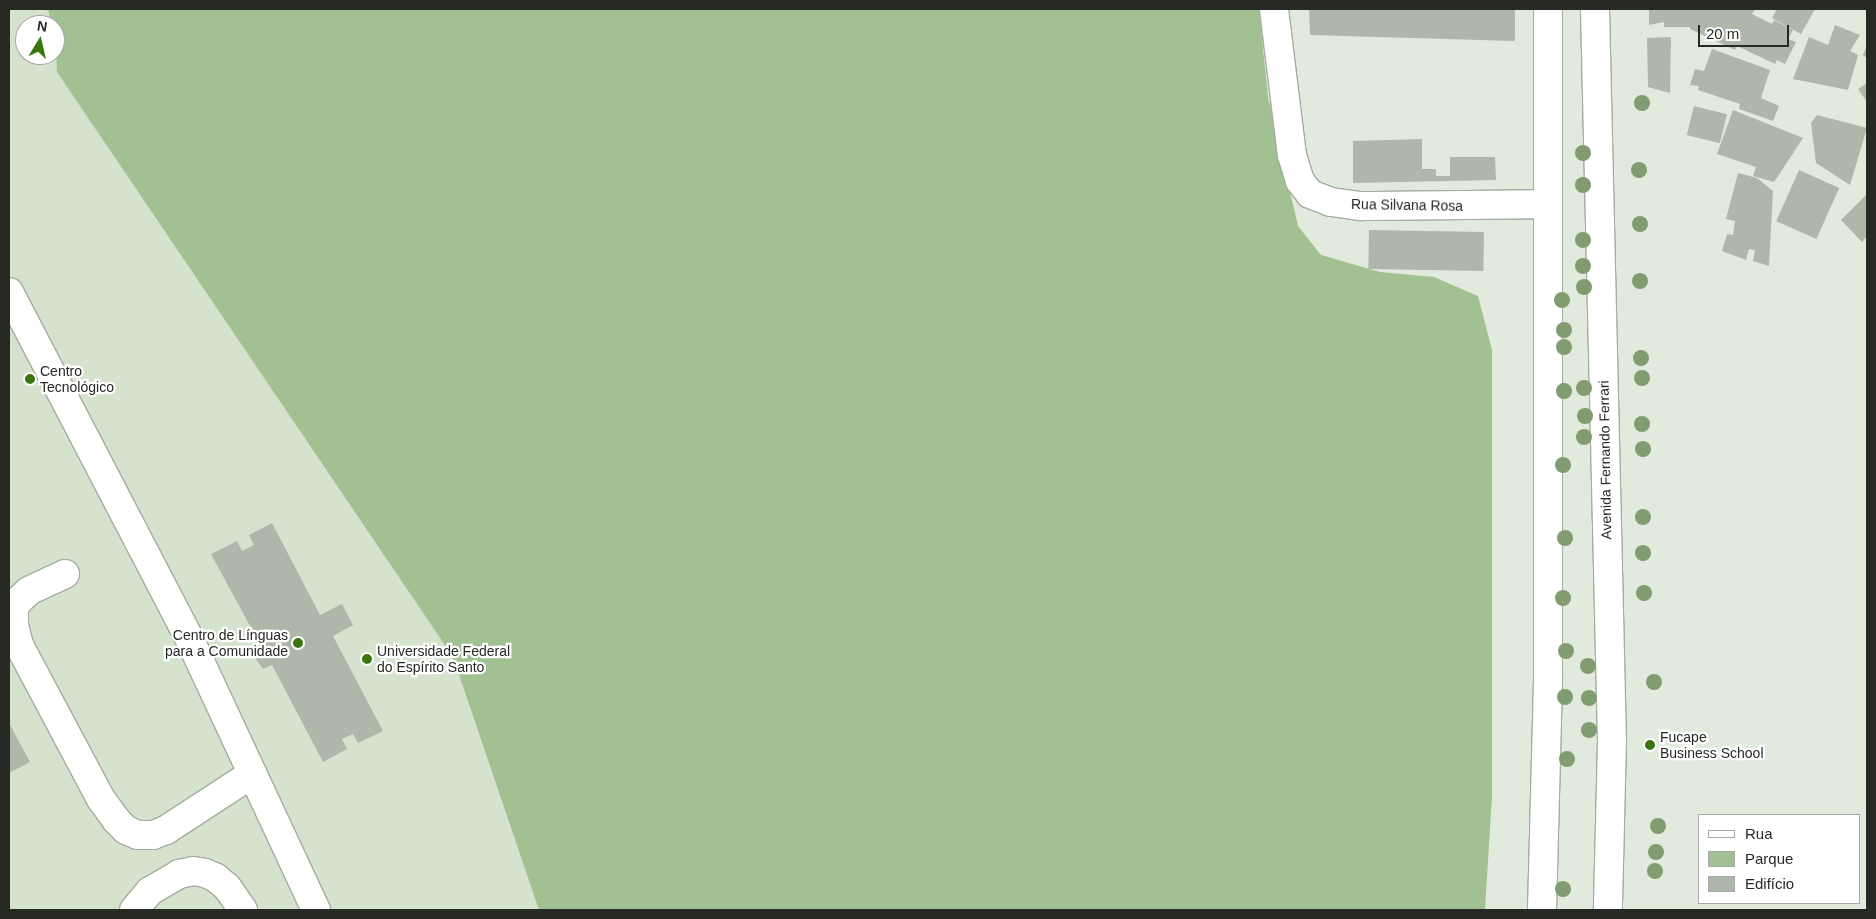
<!DOCTYPE html>
<meta charset="utf-8">
<style>
body{margin:0}
#map{position:relative;width:1876px;height:919px;overflow:hidden;background:#e1eadd;font-family:Arial,sans-serif}
div>[style]{position:absolute}
.built>*{inset:0;background:#d4e2ce}
.green>*{inset:0;background:#a1c193}
.building>*{inset:0;background:#aeb7aa;transform-origin:0 0}
.roads{filter:drop-shadow(1px 0 #a4ada0) drop-shadow(-1px 0 #a4ada0) drop-shadow(0 1px #a4ada0) drop-shadow(0 -1px #a4ada0)}
.minor>*{height:28px;margin:-14px;padding:0 14px;transform-origin:14px;border-radius:14px;background:#fff}
.major>*{height:28px;margin:-14px;padding:0 14px;transform-origin:14px;border-radius:14px;background:#fff}
.trees>*{width:16px;height:16px;margin:-8px;border-radius:50%;background:#819c71}
.dots>*{width:14px;height:14px;translate:-50% -50%;box-sizing:border-box;border:2px solid #fff;border-radius:50%}
span{translate:-50% -50%;white-space:nowrap;text-align:center;line-height:1.15;-webkit-text-stroke:4.5px #fff;paint-order:stroke}
.street-label{font-size:14px;color:#262924}
.poi-label{font-size:14px;color:#262924}
.left{translate:0 -50%;text-align:left}
.right{translate:-100% -50%;text-align:right}
.frame{position:absolute;inset:0;border:10px solid #262924;pointer-events:none}
.legend{position:absolute;left:1698px;top:814px;width:162px;height:90px;box-sizing:border-box;background:#fff;border:1px solid #a8a9a7;margin:0;padding:6px 9px;list-style:none;font-size:15px;color:#262924}
.legend li{display:flex;align-items:center;gap:10px;height:25px}
.legend b{width:25px;border:1px solid #a8a9a7}
.north{position:absolute;left:15px;top:15px;width:50px;height:50px;box-sizing:border-box;background:#fff;border:1px solid #a8a9a7;border-radius:50%;rotate:9deg;font-size:14px;font-weight:700;line-height:20px;text-align:center;color:#262924}
.north::after{content:'';display:block;margin:auto;width:18px;height:22px;background:#3a760e;clip-path:polygon(50% 0,100% 100%,50% 72%,0 100%)}
.scale{position:absolute;left:1698px;top:25px;width:91px;height:22px;box-sizing:border-box;border:2px solid #262924;border-top:0;padding-left:6px;font-size:15px;line-height:18px;white-space:nowrap;color:#262924;-webkit-text-stroke:4px #fff;paint-order:stroke}
</style>
<div id="map">
<div class="built">
<i style="clip-path:polygon(evenodd,9px 9px,486px 9px,816px 910px,9px 910px,9px 9px,25px 25px,55px 25px,55px 55px,25px 55px,25px 25px)"></i>
</div>
<div class="green">
<i style="clip-path:polygon(48px 9px,1259px 9px,1268px 97px,1298px 226px,1321px 255px,1380px 272px,1434px 277px,1478px 296px,1492px 350px,1492px 796px,1485px 910px,539px 910px,453px 657px,57px 72px,55px 25px,51px 25px)"></i>
</div>
<div class="building">
<i style="clip-path:polygon(1309px 9px,1515px 9px,1515px 39px,1514px 41px,1310px 35px)"></i>
<i style="clip-path:polygon(1649px 9px,1755px 9px,1752px 14px,1772px 24px,1774px 20px,1793px 30px,1788px 39px,1796px 42px,1785px 64px,1777px 60px,1775px 64px,1737px 46px,1735px 50px,1690px 29px,1690px 27px,1664px 27px,1664px 22px,1649px 25px)"></i>
<i style="clip-path:polygon(1777px 9px,1815px 9px,1801px 34px,1772px 18px)"></i>
<i style="clip-path:polygon(1835px 25px,1860px 35px,1850px 51px,1858px 55px,1848px 90px,1793px 79px,1809px 37px,1828px 45px)"></i>
<i style="clip-path:polygon(1671px 37px,1670px 93px,1648px 87px,1647px 38px)"></i>
<i style="clip-path:polygon(1867px 45px,1867px 58px,1863px 55px)"></i>
<i style="clip-path:polygon(1712px 49px,1770px 70px,1761px 98px,1779px 106px,1773px 121px,1739px 109px,1740px 104px,1698px 90px,1699px 86px,1690px 85px,1695px 69px,1704px 71px)"></i>
<i style="clip-path:polygon(1867px 83px,1867px 102px,1858px 89px)"></i>
<i style="left:1694px;top:106px;width:34px;height:30px;rotate:14deg"></i>
<i style="clip-path:polygon(1733px 110px,1803px 138px,1774px 182px,1753px 176px,1756px 167px,1717px 154px)"></i>
<i style="clip-path:polygon(1817px 115px,1867px 128px,1850px 185px,1816px 163px,1811px 123px)"></i>
<i style="clip-path:polygon(1422px 139px,1422px 169px,1436px 169px,1436px 176px,1450px 176px,1450px 157px,1495px 157px,1496px 180px,1353px 183px,1353px 141px)"></i>
<i style="left:1799px;top:170px;width:44px;height:56px;rotate:24deg"></i>
<i style="clip-path:polygon(1738px 173px,1757px 178px,1773px 191px,1769px 266px,1753px 261px,1755px 250px,1749px 249px,1746px 260px,1722px 251px,1727px 234px,1733px 235px,1735px 221px,1726px 219px)"></i>
<i style="clip-path:polygon(1867px 194px,1867px 236px,1862px 242px,1841px 220px)"></i>
<i style="left:1369px;top:230px;width:115px;height:39px;rotate:1deg"></i>
<i style="clip-path:polygon(272px 523px,320px 615px,342px 604px,353px 625px,333px 636px,383px 731px,358px 743px,353px 734px,342px 739px,347px 749px,323px 762px,272px 665px,263px 669px,254px 656px,263px 650px,211px 554px,237px 541px,242px 551px,254px 545px,249px 535px)"></i>
<i style="clip-path:polygon(9px 723px,30px 762px,9px 773px)"></i>
</div>
<div class="roads">
<div class="minor">
<i style="left:1274px;top:9px;width:147px;rotate:83deg"></i>
<i style="left:1292px;top:155px;width:27px;rotate:73deg"></i>
<i style="left:1300px;top:181px;width:16px;rotate:52deg"></i>
<i style="left:1310px;top:194px;width:22px;rotate:21deg"></i>
<i style="left:1331px;top:202px;width:30px;rotate:8deg"></i>
<i style="left:1361px;top:206px;width:186px;rotate:-0.6deg"></i>
<i style="left:9px;top:292px;width:394px;rotate:62.5deg"></i>
<i style="left:191px;top:642px;width:296px;rotate:65deg"></i>
<i style="left:65px;top:574px;width:40px;rotate:155deg"></i>
<i style="left:29px;top:591px;width:12px;rotate:138deg"></i>
<i style="left:20px;top:599px;width:10px;rotate:127deg"></i>
<i style="left:14px;top:607px;width:18px;rotate:90deg"></i>
<i style="left:14px;top:625px;width:21px;rotate:76deg"></i>
<i style="left:19px;top:645px;width:174px;rotate:62deg"></i>
<i style="left:101px;top:799px;width:26px;rotate:54deg"></i>
<i style="left:116px;top:820px;width:14px;rotate:45deg"></i>
<i style="left:126px;top:830px;width:13px;rotate:23deg"></i>
<i style="left:138px;top:835px;width:15px"></i>
<i style="left:153px;top:835px;width:14px;rotate:-21deg"></i>
<i style="left:166px;top:830px;width:103px;rotate:-33.1deg"></i>
<i style="left:134px;top:910px;width:25px;rotate:-50deg"></i>
<i style="left:150px;top:891px;width:34px;rotate:-30deg"></i>
<i style="left:179px;top:874px;width:14px;rotate:-12deg"></i>
<i style="left:193px;top:871px;width:12px;rotate:9deg"></i>
<i style="left:205px;top:873px;width:12px;rotate:24deg"></i>
<i style="left:216px;top:878px;width:14px;rotate:39deg"></i>
<i style="left:227px;top:887px;width:28px;rotate:55deg"></i>
</div>
<div class="major">
<i style="left:1595px;top:9px;width:732px;rotate:88.67deg"></i>
<i style="left:1612px;top:741px;width:169px;rotate:91.4deg"></i>
<i style="left:1542px;top:910px;width:233px;rotate:-88.5deg"></i>
<i style="left:1548px;top:677px;width:668px;rotate:-90deg"></i>
</div>
</div>
<div class="trees">
<i style="left:1642px;top:103px"></i>
<i style="left:1583px;top:153px"></i>
<i style="left:1639px;top:170px"></i>
<i style="left:1583px;top:185px"></i>
<i style="left:1640px;top:224px"></i>
<i style="left:1583px;top:240px"></i>
<i style="left:1583px;top:266px"></i>
<i style="left:1640px;top:281px"></i>
<i style="left:1584px;top:287px"></i>
<i style="left:1562px;top:300px"></i>
<i style="left:1564px;top:330px"></i>
<i style="left:1564px;top:347px"></i>
<i style="left:1641px;top:358px"></i>
<i style="left:1642px;top:378px"></i>
<i style="left:1584px;top:388px"></i>
<i style="left:1564px;top:391px"></i>
<i style="left:1585px;top:416px"></i>
<i style="left:1642px;top:424px"></i>
<i style="left:1584px;top:437px"></i>
<i style="left:1643px;top:449px"></i>
<i style="left:1563px;top:465px"></i>
<i style="left:1643px;top:517px"></i>
<i style="left:1565px;top:538px"></i>
<i style="left:1643px;top:553px"></i>
<i style="left:1644px;top:593px"></i>
<i style="left:1563px;top:598px"></i>
<i style="left:1566px;top:651px"></i>
<i style="left:1588px;top:666px"></i>
<i style="left:1654px;top:682px"></i>
<i style="left:1565px;top:697px"></i>
<i style="left:1589px;top:698px"></i>
<i style="left:1589px;top:730px"></i>
<i style="left:1567px;top:759px"></i>
<i style="left:1658px;top:826px"></i>
<i style="left:1656px;top:852px"></i>
<i style="left:1655px;top:871px"></i>
<i style="left:1563px;top:889px"></i>
</div>
<div class="dots">
<i style="left:30px;top:379px;background:#3a760e"></i>
<i style="left:298px;top:643px;background:#3a760e"></i>
<i style="left:367px;top:659px;background:#3a760e"></i>
<i style="left:1650px;top:745px;background:#3a760e"></i>
</div>
<div class="street-label">
<span style="left:1407px;top:205px;rotate:1deg">Rua Silvana Rosa</span>
<span style="left:1605px;top:460px;rotate:-91deg">Avenida Fernando Ferrari</span>
</div>
<div class="poi-label">
<span class="left" style="left:40px;top:379px">Centro<br>Tecnológico</span>
<span class="right" style="left:288px;top:643px">Centro de Línguas<br>para a Comunidade</span>
<span class="left" style="left:377px;top:659px">Universidade Federal<br>do Espírito Santo</span>
<span class="left" style="left:1660px;top:745px">Fucape<br>Business School</span>
</div>
<div class="frame"></div>
<ul class="legend">
<li><b style="height:6px;background:#fff"></b>Rua</li>
<li><b style="height:14px;background:#a1c193"></b>Parque</li>
<li><b style="height:14px;background:#aeb7aa"></b>Edifício</li>
</ul>
<div class="north">N</div>
<div class="scale">20 m</div>
</div>
